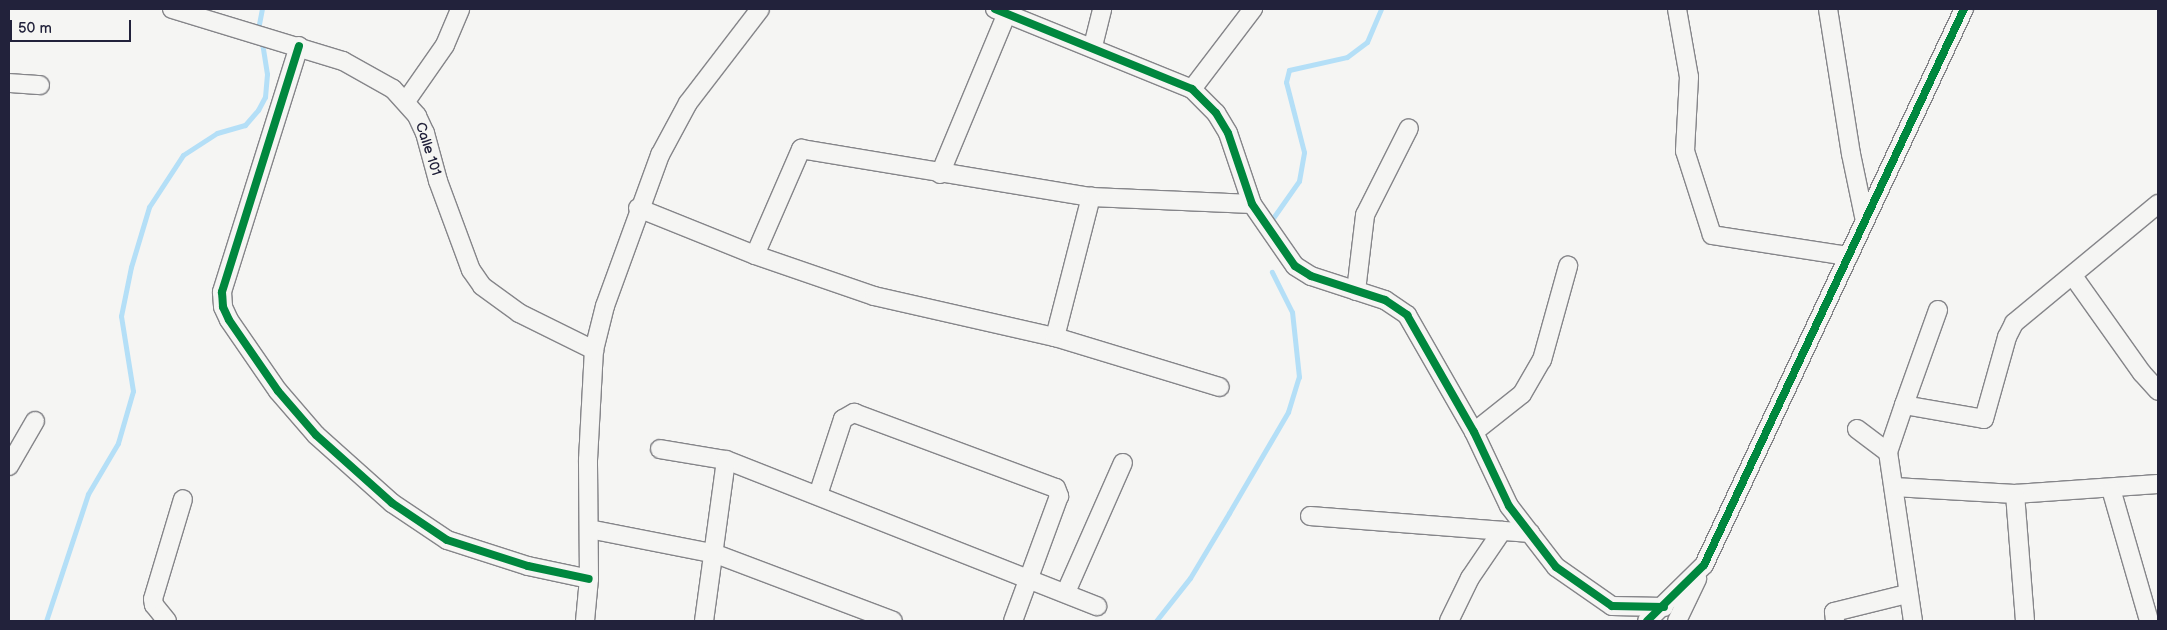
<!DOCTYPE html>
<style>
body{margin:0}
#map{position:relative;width:2167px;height:630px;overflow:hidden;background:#f5f5f3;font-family:"Balsamiq Sans",sans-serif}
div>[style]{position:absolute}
.stream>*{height:5px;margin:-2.5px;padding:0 2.5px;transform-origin:2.5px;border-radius:2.5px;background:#b4dff7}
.roads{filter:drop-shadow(1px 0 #858589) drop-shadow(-1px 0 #858589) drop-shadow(0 1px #858589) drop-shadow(0 -1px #858589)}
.minor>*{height:18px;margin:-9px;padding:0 9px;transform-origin:9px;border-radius:9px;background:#f5f5f3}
.cycleway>*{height:8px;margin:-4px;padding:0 4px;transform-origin:4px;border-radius:4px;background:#00873e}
span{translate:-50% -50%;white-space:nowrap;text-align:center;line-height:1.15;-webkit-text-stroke:4px #f6f6f2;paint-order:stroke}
.street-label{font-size:14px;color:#22223b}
.frame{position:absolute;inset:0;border:10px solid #22223b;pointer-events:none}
.scale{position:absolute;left:10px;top:20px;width:121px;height:22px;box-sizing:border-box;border:2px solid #22223b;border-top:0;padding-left:6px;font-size:15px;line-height:18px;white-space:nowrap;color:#22223b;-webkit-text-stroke:4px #f6f6f2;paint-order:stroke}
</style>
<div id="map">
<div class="stream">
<i style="left:259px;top:24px;width:15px;rotate:-79deg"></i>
<i style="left:1273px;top:218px;width:45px;rotate:-54.9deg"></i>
<i style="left:1299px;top:181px;width:29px;rotate:-80deg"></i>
<i style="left:1304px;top:152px;width:72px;rotate:-104.4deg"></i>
<i style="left:1286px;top:82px;width:12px;rotate:-76deg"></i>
<i style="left:1289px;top:70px;width:59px;rotate:-12.6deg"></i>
<i style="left:1347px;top:57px;width:25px;rotate:-37deg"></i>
<i style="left:1367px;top:42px;width:36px;rotate:-67deg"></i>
<i style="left:46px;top:621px;width:134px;rotate:-71.7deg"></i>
<i style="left:88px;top:494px;width:59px;rotate:-59.5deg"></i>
<i style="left:118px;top:443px;width:54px;rotate:-73.9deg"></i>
<i style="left:133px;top:391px;width:76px;rotate:-99.1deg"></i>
<i style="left:121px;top:316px;width:50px;rotate:-78.5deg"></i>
<i style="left:131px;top:267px;width:63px;rotate:-73.3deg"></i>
<i style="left:149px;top:207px;width:62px;rotate:-56.8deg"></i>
<i style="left:183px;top:155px;width:40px;rotate:-32.9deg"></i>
<i style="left:217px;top:133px;width:29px;rotate:-16deg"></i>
<i style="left:245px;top:125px;width:20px;rotate:-49deg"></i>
<i style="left:258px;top:110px;width:15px;rotate:-62deg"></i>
<i style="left:265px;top:97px;width:23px;rotate:-85deg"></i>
<i style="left:267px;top:74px;width:31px;rotate:-99deg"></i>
<i style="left:1156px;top:621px;width:55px;rotate:-51.7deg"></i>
<i style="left:1190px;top:578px;width:76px;rotate:-59deg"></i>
<i style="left:1229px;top:513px;width:117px;rotate:-59.7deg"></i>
<i style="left:1288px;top:412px;width:37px;rotate:-73deg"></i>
<i style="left:1299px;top:377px;width:65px;rotate:-96.1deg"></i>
<i style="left:1292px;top:312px;width:45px;rotate:-116.6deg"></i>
</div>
<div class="roads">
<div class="minor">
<i style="left:172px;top:9px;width:179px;rotate:16.9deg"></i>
<i style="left:343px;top:61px;width:57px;rotate:29.2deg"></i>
<i style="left:393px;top:89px;width:36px;rotate:48deg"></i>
<i style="left:417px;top:116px;width:19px;rotate:65deg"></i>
<i style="left:425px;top:133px;width:50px;rotate:74.8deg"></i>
<i style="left:438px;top:181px;width:95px;rotate:69.7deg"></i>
<i style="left:471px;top:270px;width:19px;rotate:55deg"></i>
<i style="left:482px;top:286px;width:46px;rotate:36.1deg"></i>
<i style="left:519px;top:313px;width:84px;rotate:26.3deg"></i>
<i style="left:995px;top:9px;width:213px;rotate:22.1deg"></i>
<i style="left:1192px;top:89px;width:34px;rotate:45deg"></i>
<i style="left:1216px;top:113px;width:23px;rotate:59deg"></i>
<i style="left:1228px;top:133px;width:75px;rotate:71.3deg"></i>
<i style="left:1252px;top:204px;width:75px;rotate:55.3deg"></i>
<i style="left:1295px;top:266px;width:19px;rotate:32deg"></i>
<i style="left:1311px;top:276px;width:78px;rotate:18deg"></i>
<i style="left:1385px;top:300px;width:27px;rotate:34deg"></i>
<i style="left:1407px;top:315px;width:135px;rotate:60.2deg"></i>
<i style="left:1474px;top:432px;width:82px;rotate:64.7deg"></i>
<i style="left:1509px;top:506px;width:77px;rotate:52.4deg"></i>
<i style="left:1556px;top:567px;width:68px;rotate:34.9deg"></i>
<i style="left:1612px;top:606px;width:52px;rotate:1.1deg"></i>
<i style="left:1677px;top:9px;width:69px;rotate:80deg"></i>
<i style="left:1689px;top:77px;width:74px;rotate:93.1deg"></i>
<i style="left:1685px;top:151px;width:88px;rotate:72.2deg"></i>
<i style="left:1712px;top:235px;width:138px;rotate:8.8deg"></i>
<i style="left:1828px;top:9px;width:147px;rotate:81deg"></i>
<i style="left:1851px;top:154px;width:68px;rotate:78.2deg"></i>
<i style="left:299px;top:46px;width:258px;rotate:107.4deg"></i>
<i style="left:222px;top:292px;width:15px;rotate:86deg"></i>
<i style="left:223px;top:307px;width:14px;rotate:65deg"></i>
<i style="left:229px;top:320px;width:86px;rotate:55.4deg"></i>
<i style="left:278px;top:391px;width:58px;rotate:49.2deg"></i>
<i style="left:316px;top:435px;width:102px;rotate:41.8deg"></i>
<i style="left:392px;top:503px;width:66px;rotate:33.9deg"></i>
<i style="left:447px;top:540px;width:85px;rotate:17.8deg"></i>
<i style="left:528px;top:566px;width:62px;rotate:12deg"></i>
<i style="left:1093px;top:46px;width:38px;rotate:-76deg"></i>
<i style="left:9px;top:83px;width:31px;rotate:4deg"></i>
<i style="left:1192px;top:89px;width:101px;rotate:-52.7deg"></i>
<i style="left:406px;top:101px;width:68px;rotate:-55.1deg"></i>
<i style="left:445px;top:45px;width:39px;rotate:-67deg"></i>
<i style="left:940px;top:174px;width:174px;rotate:-67.4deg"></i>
<i style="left:638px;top:208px;width:126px;rotate:21.9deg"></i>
<i style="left:755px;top:255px;width:126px;rotate:19deg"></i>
<i style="left:874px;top:296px;width:186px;rotate:12.8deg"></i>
<i style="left:1055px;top:337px;width:172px;rotate:16.9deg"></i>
<i style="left:755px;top:255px;width:116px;rotate:-66.5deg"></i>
<i style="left:801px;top:149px;width:294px;rotate:9.4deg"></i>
<i style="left:1091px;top:197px;width:161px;rotate:2.5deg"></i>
<i style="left:2073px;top:276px;width:119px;rotate:54.6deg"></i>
<i style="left:2142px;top:373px;width:24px;rotate:48deg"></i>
<i style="left:1356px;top:291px;width:77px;rotate:-83.2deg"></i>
<i style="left:1365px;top:215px;width:97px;rotate:-63.2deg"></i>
<i style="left:1938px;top:310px;width:101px;rotate:109.7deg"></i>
<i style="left:1904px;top:405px;width:81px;rotate:9.9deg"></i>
<i style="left:1984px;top:419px;width:85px;rotate:-74.3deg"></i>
<i style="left:2007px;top:337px;width:16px;rotate:-63deg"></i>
<i style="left:2014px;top:323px;width:187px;rotate:-39.6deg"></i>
<i style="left:1055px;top:337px;width:145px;rotate:-75.6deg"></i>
<i style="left:1857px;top:429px;width:39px;rotate:37deg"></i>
<i style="left:1888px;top:452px;width:171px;rotate:81.6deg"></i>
<i style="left:1474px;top:432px;width:61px;rotate:-38.4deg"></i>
<i style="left:1522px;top:394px;width:39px;rotate:-60deg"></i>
<i style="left:1542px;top:360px;width:98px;rotate:-74.5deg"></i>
<i style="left:660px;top:449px;width:67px;rotate:9.5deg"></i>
<i style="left:726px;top:460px;width:399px;rotate:21.5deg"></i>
<i style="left:1888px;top:452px;width:50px;rotate:-71.2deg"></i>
<i style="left:9px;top:466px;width:52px;rotate:-60deg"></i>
<i style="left:1894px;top:487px;width:121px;rotate:3.3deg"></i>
<i style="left:2015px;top:494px;width:143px;rotate:-4deg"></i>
<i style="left:2111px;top:489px;width:137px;rotate:73.9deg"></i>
<i style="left:2015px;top:494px;width:127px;rotate:85.5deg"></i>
<i style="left:818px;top:495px;width:80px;rotate:-71.8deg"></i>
<i style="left:843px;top:419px;width:13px;rotate:-29deg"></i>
<i style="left:854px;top:413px;width:215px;rotate:20.4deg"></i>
<i style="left:1056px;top:488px;width:9px;rotate:69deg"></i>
<i style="left:1059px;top:496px;width:133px;rotate:110.2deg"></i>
<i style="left:1310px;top:516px;width:221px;rotate:4.4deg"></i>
<i style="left:589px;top:529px;width:129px;rotate:11.1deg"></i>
<i style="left:716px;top:554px;width:189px;rotate:20.7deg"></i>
<i style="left:1066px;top:592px;width:141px;rotate:-66.2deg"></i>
<i style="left:167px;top:621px;width:21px;rotate:-129deg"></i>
<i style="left:154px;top:605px;width:6px;rotate:-99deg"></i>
<i style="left:153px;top:599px;width:104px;rotate:-73.3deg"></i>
<i style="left:585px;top:621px;width:42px;rotate:-84.6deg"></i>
<i style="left:589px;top:579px;width:119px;rotate:-90.5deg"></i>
<i style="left:588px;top:460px;width:110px;rotate:-86.9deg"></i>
<i style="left:594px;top:350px;width:45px;rotate:-76deg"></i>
<i style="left:605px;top:306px;width:161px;rotate:-70deg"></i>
<i style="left:660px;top:155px;width:59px;rotate:-61.7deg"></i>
<i style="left:688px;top:103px;width:118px;rotate:-52.5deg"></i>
<i style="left:704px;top:621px;width:162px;rotate:-82.2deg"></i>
<i style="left:1449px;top:621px;width:48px;rotate:-64deg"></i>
<i style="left:1470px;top:578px;width:57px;rotate:-55.8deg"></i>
<i style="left:1647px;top:621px;width:80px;rotate:-44.5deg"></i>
<i style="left:1704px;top:565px;width:614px;rotate:-64.94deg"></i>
<i style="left:1677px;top:621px;width:47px;rotate:-64.5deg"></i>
<i style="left:1835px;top:621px;width:9px;rotate:-96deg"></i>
<i style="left:1834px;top:612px;width:75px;rotate:-13.9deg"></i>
</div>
</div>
<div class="cycleway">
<i style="left:995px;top:9px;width:213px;rotate:22.1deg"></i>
<i style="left:1192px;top:89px;width:34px;rotate:45deg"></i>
<i style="left:1216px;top:113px;width:23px;rotate:59deg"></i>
<i style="left:1228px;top:133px;width:75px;rotate:71.3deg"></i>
<i style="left:1252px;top:204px;width:75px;rotate:55.3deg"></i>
<i style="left:1295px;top:266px;width:19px;rotate:32deg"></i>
<i style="left:1311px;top:276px;width:78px;rotate:18deg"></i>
<i style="left:1385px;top:300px;width:27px;rotate:34deg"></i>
<i style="left:1407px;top:315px;width:135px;rotate:60.2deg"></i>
<i style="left:1474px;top:432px;width:82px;rotate:64.7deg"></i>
<i style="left:1509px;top:506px;width:77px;rotate:52.4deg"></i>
<i style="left:1556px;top:567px;width:68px;rotate:34.9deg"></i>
<i style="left:1612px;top:606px;width:52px;rotate:1.1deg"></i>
<i style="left:299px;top:46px;width:258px;rotate:107.4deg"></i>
<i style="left:222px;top:292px;width:15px;rotate:86deg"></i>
<i style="left:223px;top:307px;width:14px;rotate:65deg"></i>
<i style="left:229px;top:320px;width:86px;rotate:55.4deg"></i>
<i style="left:278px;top:391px;width:58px;rotate:49.2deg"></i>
<i style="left:316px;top:435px;width:102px;rotate:41.8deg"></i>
<i style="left:392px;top:503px;width:66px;rotate:33.9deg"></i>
<i style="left:447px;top:540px;width:85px;rotate:17.8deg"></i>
<i style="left:528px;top:566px;width:62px;rotate:12deg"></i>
<i style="left:1647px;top:621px;width:80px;rotate:-44.5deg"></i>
<i style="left:1704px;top:565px;width:614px;rotate:-64.94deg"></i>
</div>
<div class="street-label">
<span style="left:428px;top:149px;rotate:72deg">Calle 101</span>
</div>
<div class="frame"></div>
<div class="scale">50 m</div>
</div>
